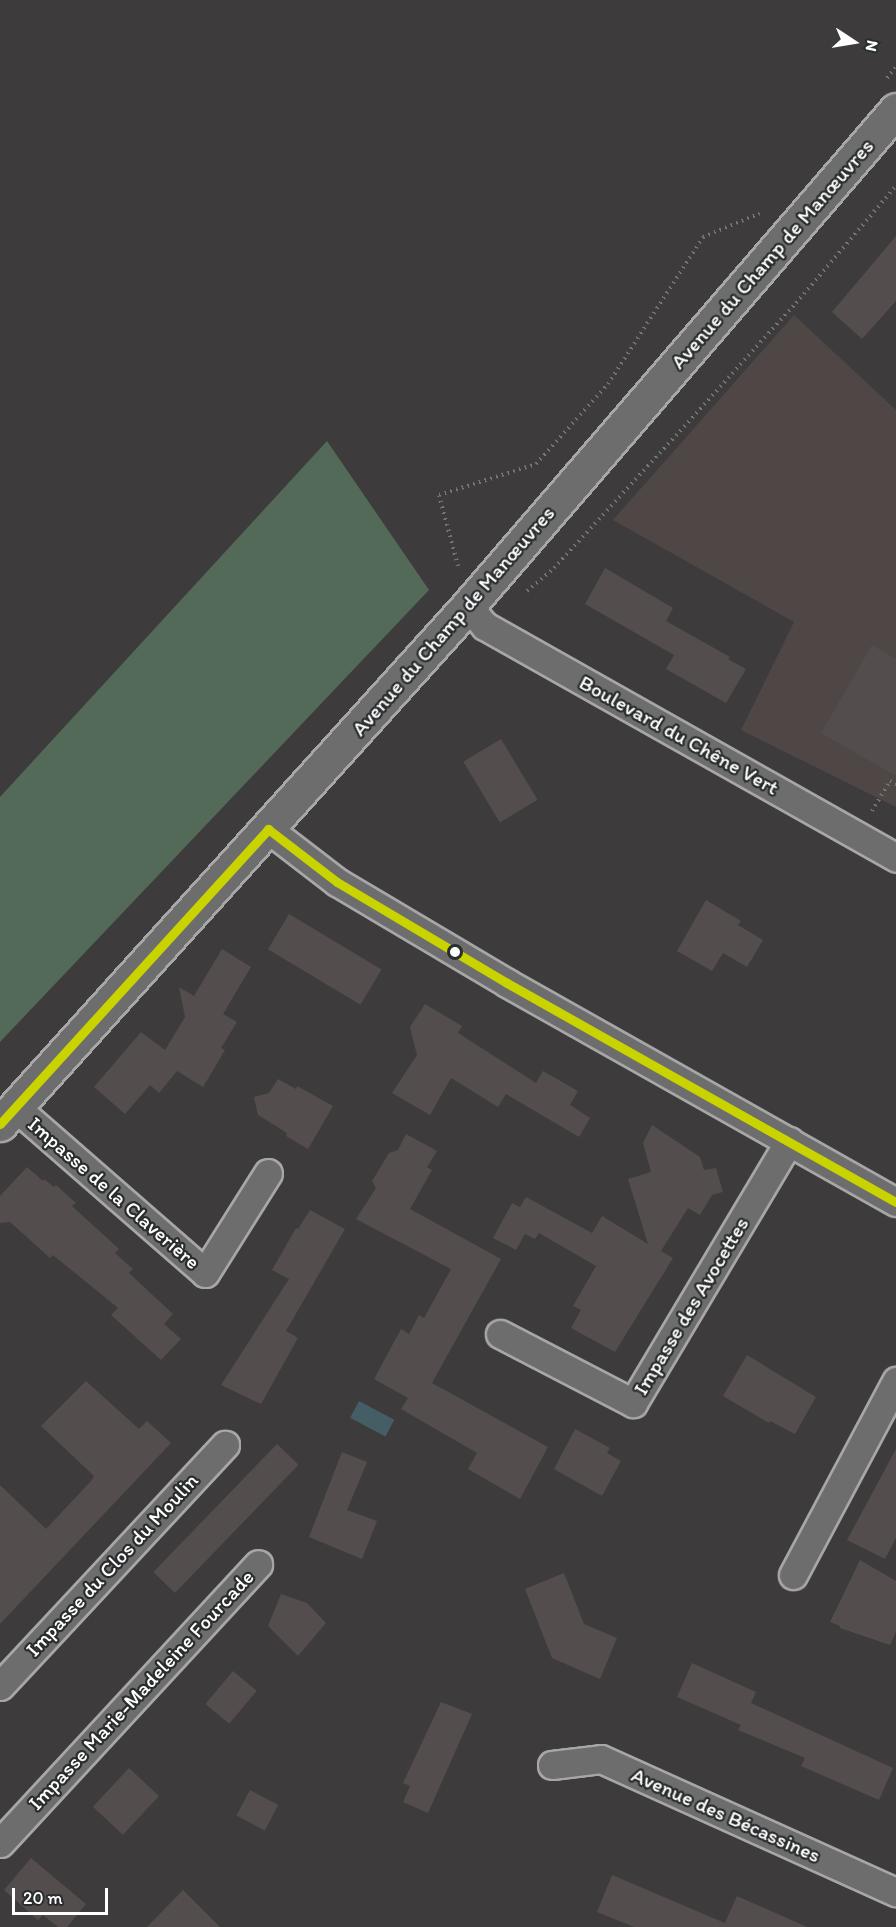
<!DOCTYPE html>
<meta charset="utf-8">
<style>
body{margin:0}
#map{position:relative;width:896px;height:1927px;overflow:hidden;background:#3d3b3b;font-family:Itim,sans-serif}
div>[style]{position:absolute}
.built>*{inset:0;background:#4e4745}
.green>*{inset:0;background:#536a59}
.water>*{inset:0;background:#455e66;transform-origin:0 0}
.building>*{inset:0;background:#534e4d;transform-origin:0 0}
.path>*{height:4px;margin-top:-2px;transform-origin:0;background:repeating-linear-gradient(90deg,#767676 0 1.5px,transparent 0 6px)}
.roads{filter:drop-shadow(2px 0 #a8a7a7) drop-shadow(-2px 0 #a8a7a7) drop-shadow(0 2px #a8a7a7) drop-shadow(0 -2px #a8a7a7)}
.street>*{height:27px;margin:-13.5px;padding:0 13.5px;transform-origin:13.5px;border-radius:13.5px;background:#6d6d6d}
.secondary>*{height:33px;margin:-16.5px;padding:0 16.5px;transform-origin:16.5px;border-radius:16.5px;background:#6d6d6d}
.bus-1>*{height:9px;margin:-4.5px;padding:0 4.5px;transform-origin:4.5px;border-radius:4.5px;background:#c8d300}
.dots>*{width:16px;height:16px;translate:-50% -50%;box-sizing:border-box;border:3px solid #2a2d2e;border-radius:50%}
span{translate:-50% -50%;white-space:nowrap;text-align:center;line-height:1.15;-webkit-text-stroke:4.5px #2a2d2e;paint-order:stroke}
.street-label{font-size:21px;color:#fff}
.north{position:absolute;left:824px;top:12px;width:60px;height:60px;-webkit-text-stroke:4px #2a2d2e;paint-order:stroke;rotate:102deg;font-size:16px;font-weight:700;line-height:24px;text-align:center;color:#fff}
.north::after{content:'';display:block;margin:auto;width:21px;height:27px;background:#fff;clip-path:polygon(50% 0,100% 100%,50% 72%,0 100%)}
.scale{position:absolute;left:12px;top:1888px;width:96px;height:27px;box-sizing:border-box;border:3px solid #fff;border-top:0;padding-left:8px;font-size:18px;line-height:21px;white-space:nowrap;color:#fff;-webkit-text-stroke:4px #2a2d2e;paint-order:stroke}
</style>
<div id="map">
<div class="built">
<i style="clip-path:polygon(794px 315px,896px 410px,896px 807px,741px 730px,794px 622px,613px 520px)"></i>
</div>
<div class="green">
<i style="clip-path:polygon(327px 441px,429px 590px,0 1042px,0 797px)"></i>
</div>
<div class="water">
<i style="left:359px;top:1401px;width:40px;height:19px;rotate:28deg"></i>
</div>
<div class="building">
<i style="clip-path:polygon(896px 236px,896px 301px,862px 339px,832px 312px)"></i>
<i style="clip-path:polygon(605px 568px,673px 608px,666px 621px,730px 657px,728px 659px,746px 669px,726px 703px,666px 669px,674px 655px,585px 604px)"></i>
<i style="clip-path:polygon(872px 645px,896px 659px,896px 776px,821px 733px)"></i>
<i style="left:501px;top:739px;width:71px;height:44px;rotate:59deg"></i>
<i style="clip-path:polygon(706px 900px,741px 921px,738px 925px,763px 940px,747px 967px,723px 953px,712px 971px,677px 951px)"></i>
<i style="left:289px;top:914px;width:108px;height:41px;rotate:31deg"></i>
<i style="clip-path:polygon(222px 949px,251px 967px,223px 1014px,237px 1022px,221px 1048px,225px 1050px,203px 1087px,177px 1071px,159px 1093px,150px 1085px,125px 1114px,94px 1087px,141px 1032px,165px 1050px,185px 1017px,179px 987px,194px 996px)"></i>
<i style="clip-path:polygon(425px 1004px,462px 1026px,458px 1033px,536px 1083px,543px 1071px,578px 1091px,570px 1105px,590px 1118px,579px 1137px,506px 1094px,498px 1107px,451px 1078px,430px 1115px,392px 1093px,417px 1055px,410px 1027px)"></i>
<i style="clip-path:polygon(278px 1079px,296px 1089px,297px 1086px,333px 1106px,308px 1149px,286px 1136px,287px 1133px,258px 1115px,254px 1097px,269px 1093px)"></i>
<i style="clip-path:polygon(652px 1125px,700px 1157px,704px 1170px,716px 1168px,723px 1192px,712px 1195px,700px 1215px,688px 1208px,661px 1251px,673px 1258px,615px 1352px,571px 1328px,581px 1310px,573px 1306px,596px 1266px,539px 1233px,535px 1239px,525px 1234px,516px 1250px,493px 1238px,512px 1203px,520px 1207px,526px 1197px,592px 1233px,602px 1216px,648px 1244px,628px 1179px,651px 1172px,643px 1143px)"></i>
<i style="clip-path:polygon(406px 1134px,437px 1151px,427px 1167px,432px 1170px,410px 1209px,501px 1259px,432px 1383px,548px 1447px,520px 1499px,468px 1469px,477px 1453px,401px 1409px,408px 1398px,374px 1379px,401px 1329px,409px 1334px,419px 1315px,424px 1318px,451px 1269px,356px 1219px,376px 1188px,372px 1181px,389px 1153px,398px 1150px)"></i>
<i style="clip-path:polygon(27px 1167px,43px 1181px,44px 1179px,54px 1187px,56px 1185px,76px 1203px,72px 1206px,119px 1249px,115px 1253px,133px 1269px,129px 1273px,173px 1314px,164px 1324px,181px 1339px,161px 1360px,111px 1315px,118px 1308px,53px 1255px,50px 1258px,10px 1222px,0 1223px,0 1196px)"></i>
<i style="clip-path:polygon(310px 1210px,345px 1229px,286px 1331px,298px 1338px,261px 1404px,221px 1385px,289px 1279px,272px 1270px,296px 1228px,298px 1229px)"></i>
<i style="clip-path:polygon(747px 1355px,816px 1397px,795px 1434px,770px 1421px,769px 1423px,723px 1396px)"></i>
<i style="clip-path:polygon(86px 1381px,139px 1429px,147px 1421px,171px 1443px,0 1624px,0 1485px,46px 1529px,91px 1481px,94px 1476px,41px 1426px)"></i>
<i style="clip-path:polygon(575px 1429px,610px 1448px,607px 1453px,621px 1461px,602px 1496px,554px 1469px)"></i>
<i style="left:277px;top:1444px;width:30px;height:178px;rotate:44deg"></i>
<i style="clip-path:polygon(896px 1449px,896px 1538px,885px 1559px,847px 1540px)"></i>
<i style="clip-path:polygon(342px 1452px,367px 1462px,347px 1510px,377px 1521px,362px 1559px,309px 1537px)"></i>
<i style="clip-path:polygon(860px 1560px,896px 1581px,896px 1632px,890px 1645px,840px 1628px,840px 1626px,830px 1622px)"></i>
<i style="clip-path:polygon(564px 1573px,584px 1624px,617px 1638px,600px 1679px,552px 1658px,525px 1589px)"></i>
<i style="clip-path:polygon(281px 1594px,307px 1603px,326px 1623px,298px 1656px,268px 1626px)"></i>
<i style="clip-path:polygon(692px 1663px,756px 1692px,751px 1703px,893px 1768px,879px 1800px,801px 1766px,805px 1758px,738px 1730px,741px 1725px,677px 1697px)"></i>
<i style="left:233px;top:1671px;width:31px;height:43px;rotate:40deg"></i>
<i style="clip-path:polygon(441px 1702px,472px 1714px,428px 1813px,403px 1802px,410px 1786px,403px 1783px)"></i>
<i style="left:129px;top:1768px;width:41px;height:53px;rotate:43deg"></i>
<i style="left:250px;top:1790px;width:32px;height:29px;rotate:28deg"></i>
<i style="clip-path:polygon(31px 1858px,86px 1904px,67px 1927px,58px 1927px,43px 1915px,38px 1920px,4px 1890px)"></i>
<i style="clip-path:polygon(612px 1875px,725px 1923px,737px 1896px,807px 1927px,634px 1927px,597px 1912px)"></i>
<i style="clip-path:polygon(183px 1890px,220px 1927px,147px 1927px)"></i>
</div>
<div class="path">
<i style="left:887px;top:78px;width:14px;rotate:-51deg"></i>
<i style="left:458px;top:566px;width:73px;rotate:-105deg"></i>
<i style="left:439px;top:495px;width:102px;rotate:-17.7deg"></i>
<i style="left:536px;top:464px;width:108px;rotate:-48deg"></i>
<i style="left:608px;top:384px;width:175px;rotate:-57.1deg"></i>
<i style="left:703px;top:237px;width:65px;rotate:-22.6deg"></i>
<i style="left:527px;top:591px;width:35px;rotate:-40deg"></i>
<i style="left:554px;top:568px;width:204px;rotate:-47.4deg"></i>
<i style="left:692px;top:418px;width:155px;rotate:-47.9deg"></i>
<i style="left:796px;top:303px;width:154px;rotate:-49.5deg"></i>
<i style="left:872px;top:811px;width:35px;rotate:-59deg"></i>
<i style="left:890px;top:781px;width:7px;rotate:27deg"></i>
</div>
<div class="roads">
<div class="street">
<i style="left:468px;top:606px;width:26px;rotate:50deg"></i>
<i style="left:485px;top:626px;width:472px;rotate:29.4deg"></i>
<i style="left:268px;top:829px;width:87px;rotate:37.5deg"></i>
<i style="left:337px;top:882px;width:198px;rotate:30.7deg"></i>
<i style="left:507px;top:983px;width:446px;rotate:29.4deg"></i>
<i style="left:15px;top:1107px;width:252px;rotate:41.1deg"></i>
<i style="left:205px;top:1273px;width:118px;rotate:-57.8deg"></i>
<i style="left:500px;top:1334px;width:150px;rotate:27.4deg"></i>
<i style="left:633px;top:1403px;width:305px;rotate:-59.2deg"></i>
<i style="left:793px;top:1575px;width:220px;rotate:-62deg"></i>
<i style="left:0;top:1686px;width:330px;rotate:-47deg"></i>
<i style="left:552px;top:1765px;width:49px;rotate:-7deg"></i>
<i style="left:601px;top:1759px;width:324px;rotate:24.3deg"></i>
<i style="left:0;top:1843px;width:380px;rotate:-47.2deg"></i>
</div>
<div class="secondary">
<i style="left:0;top:1124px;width:698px;rotate:-47.9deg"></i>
<i style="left:468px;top:606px;width:655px;rotate:-49.21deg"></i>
</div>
</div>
<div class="bus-1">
<i style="left:268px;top:829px;width:87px;rotate:37.5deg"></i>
<i style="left:337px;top:882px;width:198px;rotate:30.7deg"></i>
<i style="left:507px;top:983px;width:446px;rotate:29.4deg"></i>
<i style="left:0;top:1124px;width:399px;rotate:-47.7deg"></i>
</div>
<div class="dots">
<i style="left:455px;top:952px;background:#fff"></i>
</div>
<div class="street-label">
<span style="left:772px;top:254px;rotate:-49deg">Avenue du Champ de Manœuvres</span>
<span style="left:453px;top:621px;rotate:-49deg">Avenue du Champ de Manœuvres</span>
<span style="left:679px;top:735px;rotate:29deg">Boulevard du Chêne Vert</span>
<span style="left:114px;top:1193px;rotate:41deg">Impasse de la Claverière</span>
<span style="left:691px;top:1306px;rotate:-59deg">Impasse des Avocettes</span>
<span style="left:112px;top:1565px;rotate:-47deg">Impasse du Clos du Moulin</span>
<span style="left:141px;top:1690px;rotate:-47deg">Impasse Marie-Madeleine Fourcade</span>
<span style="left:726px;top:1815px;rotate:24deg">Avenue des Bécassines</span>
</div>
<div class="north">N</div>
<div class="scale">20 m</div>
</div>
